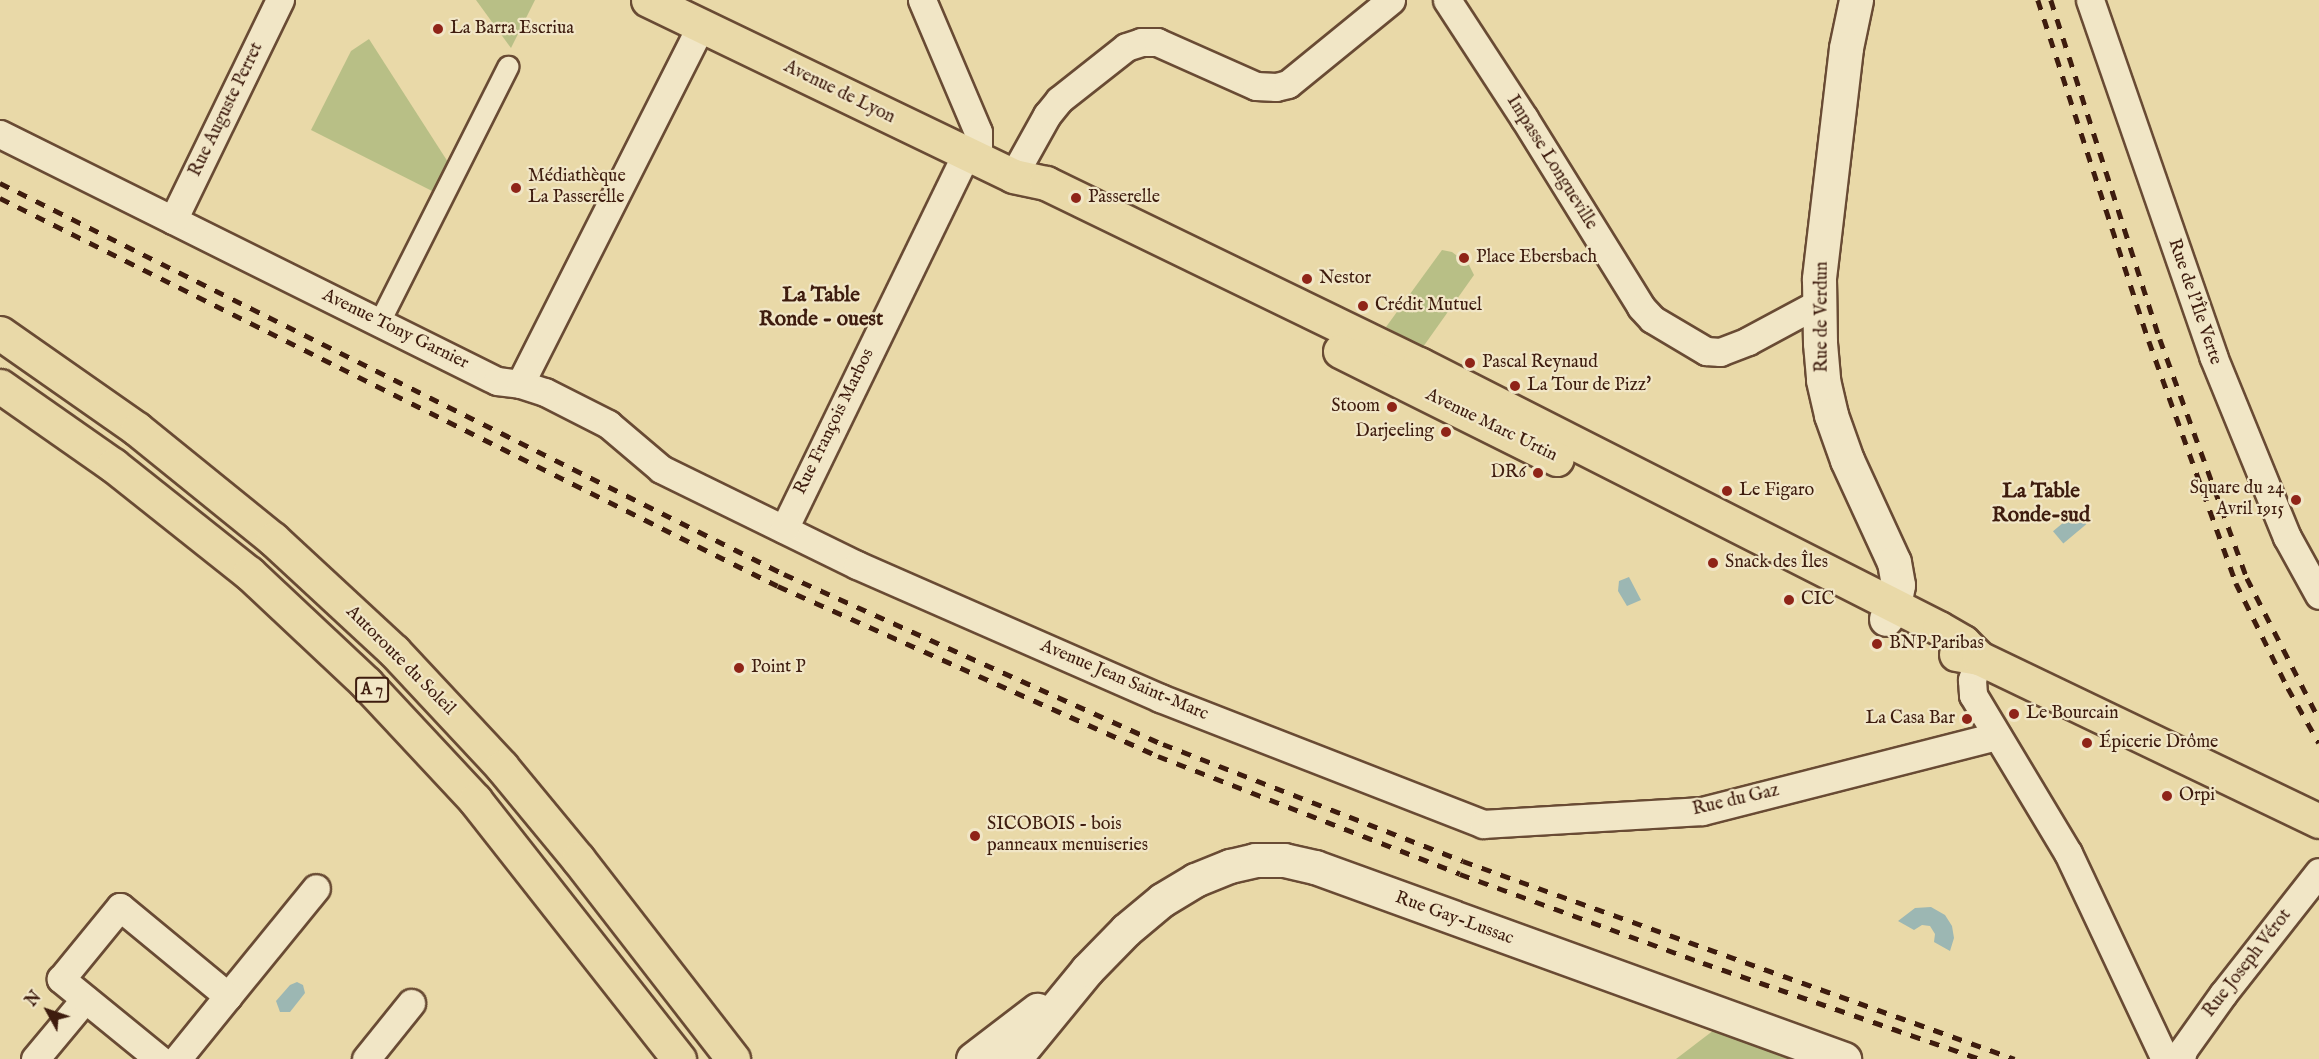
<!DOCTYPE html>
<meta charset="utf-8">
<style>
body{margin:0}
#map{position:relative;width:2319px;height:1059px;overflow:hidden;background:#e9d9a8;font-family:"IM FELL English",serif}
div>[style]{position:absolute}
.green>*{inset:0;background:#b8bf86}
.water>*{inset:0;background:#9cb7b3;transform-origin:0 0}
.roads{filter:drop-shadow(2px 0 #694b34) drop-shadow(-2px 0 #694b34) drop-shadow(0 2px #694b34) drop-shadow(0 -2px #694b34)}
.pedestrian>*{height:20px;margin:-10px;padding:0 10px;transform-origin:10px;border-radius:10px;background:#f1e6c6}
.minor>*{height:27px;margin:-13.5px;padding:0 13.5px;transform-origin:13.5px;border-radius:13.5px;background:#f1e6c6}
.tertiary>*{height:33px;margin:-16.5px;padding:0 16.5px;transform-origin:16.5px;border-radius:16.5px;background:#f1e6c6}
.secondary>*{height:33px;margin:-16.5px;padding:0 16.5px;transform-origin:16.5px;border-radius:16.5px;background:#f1e6c6}
.primary>*{height:33px;margin:-16.5px;padding:0 16.5px;transform-origin:16.5px;border-radius:16.5px;background:#e9d9a8}
.motorway>*{height:33px;margin:-16.5px;padding:0 16.5px;transform-origin:16.5px;border-radius:16.5px;background:#e9d9a8}
.rail>*{height:4.5px;margin-top:-2.25px;transform-origin:0;background:repeating-linear-gradient(90deg,#3e1c0e 0 10px,transparent 0 20px)}
.dots>*{width:16px;height:16px;translate:-50% -50%;box-sizing:border-box;border:3px solid #f1e6c6;border-radius:50%}
span{translate:-50% -50%;white-space:nowrap;text-align:center;line-height:1.15;-webkit-text-stroke:4.5px #f1e6c6;paint-order:stroke}
.shield-label span{padding:2px 4px;background:#f1e6c6;border:2px solid;border-radius:4px;-webkit-text-stroke-width:0}
.shield-label{font-size:16px;color:#3e1c0e;font-weight:700}
.poi-label{font-size:18px;color:#3e1c0e}
.left{translate:0 -50%;text-align:left}
.right{translate:-100% -50%;text-align:right}
.street-label{font-size:18px;color:#3e1c0e}
.quarter-label{font-size:21px;color:#3e1c0e;font-weight:700}
.north{position:absolute;left:18px;top:981px;width:60px;height:60px;-webkit-text-stroke:4px #f1e6c6;paint-order:stroke;rotate:310deg;font-size:16px;font-weight:700;line-height:24px;text-align:center;color:#3e1c0e}
.north::after{content:'';display:block;margin:auto;width:21px;height:27px;background:#3e1c0e;clip-path:polygon(50% 0,100% 100%,50% 72%,0 100%)}
</style>
<div id="map">
<div class="green">
<i style="clip-path:polygon(476px 0,535px 0,511px 48px)"></i>
<i style="clip-path:polygon(369px 39px,455px 173px,444px 197px,311px 130px,351px 51px)"></i>
<i style="clip-path:polygon(1442px 250px,1452px 252px,1469px 265px,1474px 275px,1423px 347px,1386px 327px)"></i>
<i style="clip-path:polygon(1714px 1030px,1792px 1059px,1676px 1059px)"></i>
</div>
<div class="water">
<i style="left:2076px;top:512px;width:16px;height:30px;rotate:50deg"></i>
<i style="clip-path:polygon(1629px 577px,1641px 600px,1627px 606px,1618px 591px,1619px 581px)"></i>
<i style="clip-path:polygon(1931px 907px,1945px 915px,1952px 926px,1954px 938px,1950px 951px,1934px 942px,1935px 934px,1930px 926px,1922px 925px,1914px 930px,1898px 921px,1915px 908px)"></i>
<i style="clip-path:polygon(297px 982px,303px 985px,305px 993px,290px 1012px,280px 1012px,276px 1001px,290px 985px)"></i>
</div>
<div class="roads">
<div class="pedestrian">
<i style="left:379px;top:324px;width:288px;rotate:-63.3deg"></i>
</div>
<div class="minor">
<i style="left:922px;top:0;width:143px;rotate:67deg"></i>
<i style="left:978px;top:132px;width:28px;rotate:90deg"></i>
<i style="left:1447px;top:0;width:141px;rotate:56.9deg"></i>
<i style="left:1524px;top:118px;width:222px;rotate:58.2deg"></i>
<i style="left:1641px;top:307px;width:16px;rotate:47deg"></i>
<i style="left:1652px;top:319px;width:63px;rotate:30.7deg"></i>
<i style="left:1706px;top:351px;width:14px;rotate:4deg"></i>
<i style="left:1720px;top:352px;width:30px;rotate:-21deg"></i>
<i style="left:1748px;top:341px;width:81px;rotate:-28.2deg"></i>
<i style="left:2090px;top:0;width:377px;rotate:70.9deg"></i>
<i style="left:2213px;top:356px;width:196px;rotate:67.8deg"></i>
<i style="left:2287px;top:537px;width:66px;rotate:61.1deg"></i>
<i style="left:0;top:134px;width:555px;rotate:26.43deg"></i>
<i style="left:497px;top:381px;width:23px;rotate:7deg"></i>
<i style="left:520px;top:384px;width:26px;rotate:18deg"></i>
<i style="left:545px;top:392px;width:71px;rotate:26.9deg"></i>
<i style="left:608px;top:424px;width:70px;rotate:40.3deg"></i>
<i style="left:661px;top:469px;width:218px;rotate:26.1deg"></i>
<i style="left:857px;top:565px;width:331px;rotate:23.7deg"></i>
<i style="left:1160px;top:698px;width:347px;rotate:21.3deg"></i>
<i style="left:1483px;top:824px;width:219px;rotate:-3.4deg"></i>
<i style="left:1702px;top:811px;width:304px;rotate:-14.3deg"></i>
<i style="left:1013px;top:176px;width:70px;rotate:-60.9deg"></i>
<i style="left:1047px;top:115px;width:19px;rotate:-51deg"></i>
<i style="left:1059px;top:100px;width:85px;rotate:-38.3deg"></i>
<i style="left:1126px;top:47px;width:16px;rotate:-18deg"></i>
<i style="left:1141px;top:42px;width:16px"></i>
<i style="left:1157px;top:42px;width:108px;rotate:24deg"></i>
<i style="left:1256px;top:86px;width:20px;rotate:3deg"></i>
<i style="left:1276px;top:87px;width:12px;rotate:-14deg"></i>
<i style="left:1288px;top:84px;width:133px;rotate:-39.2deg"></i>
<i style="left:173px;top:220px;width:245px;rotate:-64.1deg"></i>
<i style="left:520px;top:384px;width:402px;rotate:-63.2deg"></i>
<i style="left:784px;top:529px;width:417px;rotate:-64.1deg"></i>
<i style="left:1979px;top:658px;width:23px;rotate:108deg"></i>
<i style="left:1972px;top:680px;width:15px;rotate:86deg"></i>
<i style="left:1973px;top:695px;width:184px;rotate:59deg"></i>
<i style="left:2068px;top:853px;width:228px;rotate:64.8deg"></i>
<i style="left:228px;top:996px;width:139px;rotate:-50.8deg"></i>
<i style="left:35px;top:1059px;width:78px;rotate:-50.2deg"></i>
<i style="left:159px;top:1059px;width:127px;rotate:-140.8deg"></i>
<i style="left:61px;top:979px;width:93px;rotate:-50.7deg"></i>
<i style="left:120px;top:907px;width:140px;rotate:39.5deg"></i>
<i style="left:228px;top:996px;width:81px;rotate:129deg"></i>
<i style="left:366px;top:1059px;width:72px;rotate:-51.2deg"></i>
<i style="left:2181px;top:1059px;width:9px;rotate:-77deg"></i>
<i style="left:2183px;top:1050px;width:69px;rotate:-54.5deg"></i>
<i style="left:2223px;top:994px;width:155px;rotate:-51.8deg"></i>
</div>
<div class="tertiary">
<i style="left:973px;top:1059px;width:81px;rotate:-37.4deg"></i>
<i style="left:1014px;top:1059px;width:115px;rotate:-50.6deg"></i>
<i style="left:1087px;top:970px;width:56px;rotate:-45.7deg"></i>
<i style="left:1126px;top:930px;width:47px;rotate:-39.8deg"></i>
<i style="left:1162px;top:900px;width:39px;rotate:-31deg"></i>
<i style="left:1195px;top:880px;width:38px;rotate:-22deg"></i>
<i style="left:1230px;top:866px;width:26px;rotate:-13deg"></i>
<i style="left:1255px;top:860px;width:29px"></i>
<i style="left:1284px;top:860px;width:32px;rotate:13deg"></i>
<i style="left:1315px;top:867px;width:563px;rotate:19.95deg"></i>
</div>
<div class="secondary">
<i style="left:1856px;top:0;width:49px;rotate:101.8deg"></i>
<i style="left:1846px;top:48px;width:233px;rotate:96.7deg"></i>
<i style="left:1819px;top:279px;width:64px;rotate:89.1deg"></i>
<i style="left:1820px;top:343px;width:37px;rotate:85deg"></i>
<i style="left:1823px;top:380px;width:36px;rotate:77deg"></i>
<i style="left:1831px;top:415px;width:48px;rotate:70.4deg"></i>
<i style="left:1847px;top:460px;width:112px;rotate:65.3deg"></i>
<i style="left:1894px;top:562px;width:23px;rotate:80deg"></i>
<i style="left:1898px;top:585px;width:20px;rotate:101deg"></i>
<i style="left:1894px;top:605px;width:16px;rotate:120deg"></i>
</div>
<div class="primary">
<i style="left:648px;top:0;width:405px;rotate:25.7deg"></i>
<i style="left:1013px;top:176px;width:34px;rotate:12deg"></i>
<i style="left:1046px;top:183px;width:415px;rotate:25.9deg"></i>
<i style="left:1419px;top:364px;width:583px;rotate:26.92deg"></i>
<i style="left:1939px;top:628px;width:28px;rotate:30deg"></i>
<i style="left:1963px;top:642px;width:23px;rotate:45deg"></i>
<i style="left:1340px;top:351px;width:242px;rotate:26.5deg"></i>
<i style="left:1956px;top:654px;width:23px;rotate:10deg"></i>
<i style="left:1979px;top:658px;width:377px;rotate:25.6deg"></i>
</div>
<div class="motorway">
<i style="left:0;top:333px;width:167px;rotate:35deg"></i>
<i style="left:137px;top:429px;width:175px;rotate:39deg"></i>
<i style="left:273px;top:539px;width:165px;rotate:42.8deg"></i>
<i style="left:394px;top:651px;width:158px;rotate:47deg"></i>
<i style="left:502px;top:767px;width:119px;rotate:50.4deg"></i>
<i style="left:578px;top:859px;width:253px;rotate:52.2deg"></i>
<i style="left:0;top:386px;width:138px;rotate:35deg"></i>
<i style="left:113px;top:465px;width:174px;rotate:38.5deg"></i>
<i style="left:249px;top:573px;width:161px;rotate:43.2deg"></i>
<i style="left:366px;top:683px;width:160px;rotate:47deg"></i>
<i style="left:475px;top:800px;width:330px;rotate:51.8deg"></i>
</div>
</div>
<div class="rail">
<i style="left:2038px;top:0;width:359px;rotate:72deg"></i>
<i style="left:2149px;top:341px;width:257px;rotate:70.2deg"></i>
<i style="left:2236px;top:583px;width:117px;rotate:63.7deg"></i>
<i style="left:2288px;top:688px;width:63px;rotate:60.6deg"></i>
<i style="left:2051px;top:0;width:356px;rotate:72.2deg"></i>
<i style="left:2160px;top:339px;width:254px;rotate:70deg"></i>
<i style="left:2247px;top:578px;width:158px;rotate:62.9deg"></i>
<i style="left:0;top:183px;width:876px;rotate:26.51deg"></i>
<i style="left:784px;top:574px;width:415px;rotate:24.2deg"></i>
<i style="left:1163px;top:744px;width:322px;rotate:21.3deg"></i>
<i style="left:1463px;top:861px;width:586px;rotate:19.73deg"></i>
<i style="left:0;top:198px;width:869px;rotate:26.51deg"></i>
<i style="left:778px;top:586px;width:416px;rotate:24.1deg"></i>
<i style="left:1158px;top:756px;width:324px;rotate:21.3deg"></i>
<i style="left:1460px;top:874px;width:259px;rotate:20.1deg"></i>
<i style="left:1703px;top:963px;width:293px;rotate:19.1deg"></i>
</div>
<div class="dots">
<i style="left:438px;top:29px;background:#8f2418"></i>
<i style="left:516px;top:188px;background:#8f2418"></i>
<i style="left:1076px;top:198px;background:#8f2418"></i>
<i style="left:1464px;top:258px;background:#8f2418"></i>
<i style="left:1307px;top:279px;background:#8f2418"></i>
<i style="left:1363px;top:306px;background:#8f2418"></i>
<i style="left:1470px;top:363px;background:#8f2418"></i>
<i style="left:1515px;top:386px;background:#8f2418"></i>
<i style="left:1392px;top:407px;background:#8f2418"></i>
<i style="left:1446px;top:432px;background:#8f2418"></i>
<i style="left:1538px;top:473px;background:#8f2418"></i>
<i style="left:1727px;top:491px;background:#8f2418"></i>
<i style="left:2296px;top:500px;background:#8f2418"></i>
<i style="left:1713px;top:563px;background:#8f2418"></i>
<i style="left:1789px;top:600px;background:#8f2418"></i>
<i style="left:1877px;top:644px;background:#8f2418"></i>
<i style="left:739px;top:668px;background:#8f2418"></i>
<i style="left:2014px;top:714px;background:#8f2418"></i>
<i style="left:1967px;top:719px;background:#8f2418"></i>
<i style="left:2087px;top:743px;background:#8f2418"></i>
<i style="left:2167px;top:796px;background:#8f2418"></i>
<i style="left:975px;top:836px;background:#8f2418"></i>
</div>
<div class="shield-label">
<span style="left:372px;top:690px">A 7</span>
</div>
<div class="poi-label">
<span class="left" style="left:450px;top:29px">La Barra Escriua</span>
<span class="left" style="left:528px;top:188px">Médiathèque<br>La Passerelle</span>
<span class="left" style="left:1088px;top:198px">Passerelle</span>
<span class="left" style="left:1476px;top:258px">Place Ebersbach</span>
<span class="left" style="left:1319px;top:279px">Nestor</span>
<span class="left" style="left:1375px;top:306px">Crédit Mutuel</span>
<span class="left" style="left:1482px;top:363px">Pascal Reynaud</span>
<span class="left" style="left:1527px;top:386px">La Tour de Pizz'</span>
<span class="right" style="left:1380px;top:407px">Stoom</span>
<span class="right" style="left:1434px;top:432px">Darjeeling</span>
<span class="right" style="left:1526px;top:473px">DR6</span>
<span class="right" style="left:2284px;top:500px">Square du 24<br>Avril 1915</span>
<span class="left" style="left:1739px;top:491px">Le Figaro</span>
<span class="left" style="left:1725px;top:563px">Snack des Îles</span>
<span class="left" style="left:1801px;top:600px">CIC</span>
<span class="left" style="left:1889px;top:644px">BNP Paribas</span>
<span class="left" style="left:751px;top:668px">Point P</span>
<span class="left" style="left:2026px;top:714px">Le Bourcain</span>
<span class="right" style="left:1955px;top:719px">La Casa Bar</span>
<span class="left" style="left:2099px;top:743px">Épicerie Drôme</span>
<span class="left" style="left:2179px;top:796px">Orpi</span>
<span class="left" style="left:987px;top:836px">SICOBOIS - bois<br>panneaux menuiseries</span>
</div>
<div class="street-label">
<span style="left:839px;top:93px;rotate:26deg">Avenue de Lyon</span>
<span style="left:227px;top:110px;rotate:-64deg">Rue Auguste Perret</span>
<span style="left:1551px;top:163px;rotate:58deg">Impasse Longueville</span>
<span style="left:2194px;top:302px;rotate:71deg">Rue de l'Île Verte</span>
<span style="left:1823px;top:317px;rotate:-90deg">Rue de Verdun</span>
<span style="left:395px;top:330px;rotate:26deg">Avenue Tony Garnier</span>
<span style="left:835px;top:422px;rotate:-64deg">Rue François Marbos</span>
<span style="left:1491px;top:426px;rotate:26deg">Avenue Marc Urtin</span>
<span style="left:400px;top:661px;rotate:45deg">Autoroute du Soleil</span>
<span style="left:1124px;top:681px;rotate:23deg">Avenue Jean Saint-Marc</span>
<span style="left:1736px;top:801px;rotate:-13deg">Rue du Gaz</span>
<span style="left:1454px;top:919px;rotate:20deg">Rue Gay-Lussac</span>
<span style="left:2248px;top:964px;rotate:-52deg">Rue Joseph Vérot</span>
</div>
<div class="quarter-label">
<span style="left:821px;top:308px">La Table<br>Ronde - ouest</span>
<span style="left:2041px;top:504px">La Table<br>Ronde-sud</span>
</div>
<div class="north">N</div>
</div>
